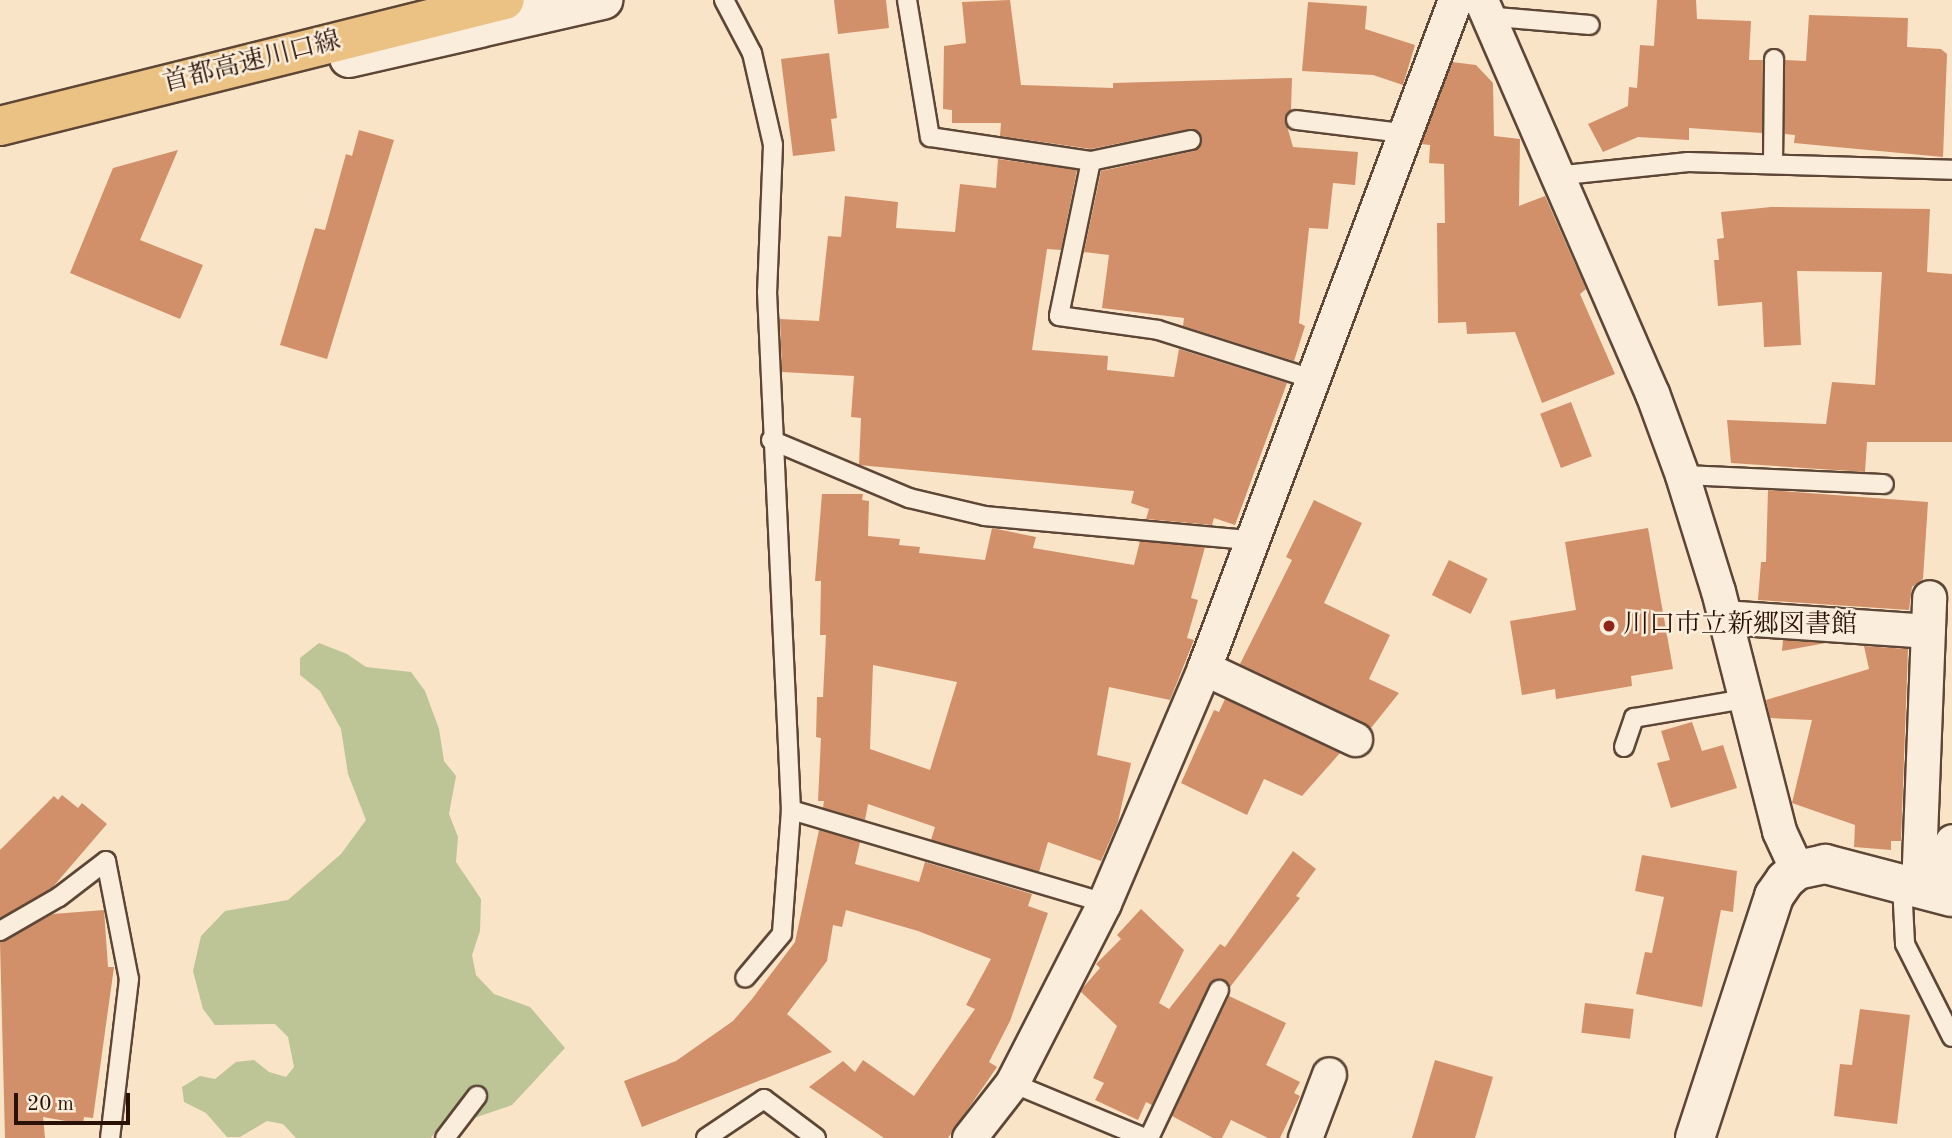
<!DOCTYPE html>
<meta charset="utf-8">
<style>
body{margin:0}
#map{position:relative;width:1952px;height:1138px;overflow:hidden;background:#f9e4c7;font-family:"Old Standard TT","Noto Serif JP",serif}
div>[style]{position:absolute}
.green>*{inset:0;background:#bdc496}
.building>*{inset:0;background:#d19069;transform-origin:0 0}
.roads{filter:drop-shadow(2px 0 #5d4636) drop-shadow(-2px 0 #5d4636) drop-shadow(0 2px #5d4636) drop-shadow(0 -2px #5d4636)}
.service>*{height:18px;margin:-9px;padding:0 9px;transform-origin:9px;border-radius:9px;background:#fbeddb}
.minor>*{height:33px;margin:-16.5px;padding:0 16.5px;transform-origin:16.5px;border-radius:16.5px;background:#fbeddb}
.tertiary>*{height:38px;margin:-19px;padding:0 19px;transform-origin:19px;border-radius:19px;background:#fbeddb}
.secondary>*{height:38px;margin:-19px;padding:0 19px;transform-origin:19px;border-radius:19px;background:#fbeddb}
.motorway>*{height:38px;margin:-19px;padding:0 19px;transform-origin:19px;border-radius:19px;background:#ecc284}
.dots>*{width:19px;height:19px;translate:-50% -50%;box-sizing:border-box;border:4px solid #fbeddb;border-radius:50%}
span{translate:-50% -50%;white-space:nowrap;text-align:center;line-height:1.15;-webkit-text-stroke:5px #fbeddb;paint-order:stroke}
.street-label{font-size:26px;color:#291205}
.poi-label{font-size:26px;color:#291205}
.left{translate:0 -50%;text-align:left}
.scale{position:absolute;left:14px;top:1093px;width:116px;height:32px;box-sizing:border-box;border:4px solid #291205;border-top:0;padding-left:9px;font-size:21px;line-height:24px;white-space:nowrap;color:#291205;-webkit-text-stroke:5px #fbeddb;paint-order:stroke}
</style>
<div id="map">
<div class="green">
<i style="clip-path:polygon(319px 643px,347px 654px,366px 667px,411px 672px,425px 691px,439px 729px,444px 761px,456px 776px,449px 814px,458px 837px,456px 862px,481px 899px,480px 931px,472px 955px,476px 975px,494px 994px,530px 1007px,565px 1048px,512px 1105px,436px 1131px,431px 1138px,296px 1138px,283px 1124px,267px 1121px,240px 1137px,227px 1137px,206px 1113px,184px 1102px,182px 1087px,200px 1076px,215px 1079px,236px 1062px,254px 1060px,269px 1072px,286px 1077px,294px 1067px,288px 1037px,275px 1024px,215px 1025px,203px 1009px,193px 971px,201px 936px,225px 911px,288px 900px,341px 854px,366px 820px,348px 774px,341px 729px,320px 691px,300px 675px,300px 658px)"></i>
</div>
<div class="building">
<i style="clip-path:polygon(834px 0,886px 0,889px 28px,838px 34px)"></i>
<i style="clip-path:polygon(1010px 0,1021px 85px,1113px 88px,1113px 83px,1292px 78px,1291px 110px,1285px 119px,1293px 147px,1358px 152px,1355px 185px,1333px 183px,1328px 229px,1309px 228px,1299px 323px,1305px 326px,1294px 361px,1183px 326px,1184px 318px,1102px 308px,1109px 255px,1084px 252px,1101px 171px,1194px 151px,1202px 143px,1199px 132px,1189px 129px,1091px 149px,1000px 136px,1001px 123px,952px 123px,952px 110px,943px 109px,944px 46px,966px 43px,962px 2px)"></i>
<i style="clip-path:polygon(1657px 0,1696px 0,1697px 19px,1751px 21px,1749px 60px,1763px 60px,1762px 133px,1689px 128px,1689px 140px,1638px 137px,1603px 152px,1588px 124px,1628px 106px,1629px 87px,1637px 88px,1640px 45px,1654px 46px)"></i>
<i style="clip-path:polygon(1308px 2px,1367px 6px,1365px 29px,1415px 45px,1403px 85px,1373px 75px,1302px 71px)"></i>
<i style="clip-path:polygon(1809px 15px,1908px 18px,1907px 47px,1941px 49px,1947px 54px,1943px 157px,1794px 143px,1795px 135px,1785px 134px,1785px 60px,1806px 61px)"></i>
<i style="clip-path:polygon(829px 53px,837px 118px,831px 119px,835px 151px,793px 156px,781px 59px)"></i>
<i style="clip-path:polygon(1452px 62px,1476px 65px,1493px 83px,1494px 136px,1520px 139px,1519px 206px,1545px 196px,1586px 289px,1580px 294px,1615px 374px,1542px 403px,1515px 332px,1467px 334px,1466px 322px,1438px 323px,1437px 223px,1445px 223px,1444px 164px,1429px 163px,1430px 145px,1421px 144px)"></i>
<i style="clip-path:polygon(359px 130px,394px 140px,327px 359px,280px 345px,315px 228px,325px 230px,346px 154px,352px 156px)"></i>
<i style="clip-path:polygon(178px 150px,140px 240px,203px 265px,180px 319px,70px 273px,113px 168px)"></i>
<i style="clip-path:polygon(998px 159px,1077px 170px,1061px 250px,1047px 249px,1032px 350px,1108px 356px,1107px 370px,1174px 377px,1179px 349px,1287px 383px,1235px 525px,1214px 518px,1212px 525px,1146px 519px,1149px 509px,1131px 503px,1134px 491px,859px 465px,861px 418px,851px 417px,854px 376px,782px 372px,780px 319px,819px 321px,828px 236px,841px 237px,845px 196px,898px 202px,896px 228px,955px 232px,960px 184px,996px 188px)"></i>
<i style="clip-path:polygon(1771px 207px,1930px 209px,1927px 272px,1952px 274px,1952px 442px,1867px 442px,1865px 472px,1731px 463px,1727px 420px,1826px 424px,1832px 382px,1875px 385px,1882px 272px,1797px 271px,1801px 345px,1764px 347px,1762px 302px,1718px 306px,1714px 260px,1719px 260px,1717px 239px,1724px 238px,1721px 212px)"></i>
<i style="left:1571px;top:402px;width:58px;height:33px;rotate:69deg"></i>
<i style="clip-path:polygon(1768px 490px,1928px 502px,1923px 579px,1912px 587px,1909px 610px,1758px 600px,1761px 562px,1766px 562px)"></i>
<i style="clip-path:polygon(evenodd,822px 494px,863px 494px,862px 500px,869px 501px,868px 536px,900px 539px,899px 545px,920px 547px,919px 553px,985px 560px,992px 528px,1036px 537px,1033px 548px,1134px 565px,1140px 541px,1205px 547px,1191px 598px,1198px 600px,1187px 638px,1194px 640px,1170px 700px,1109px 687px,1097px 755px,1131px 763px,1118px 822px,1101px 861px,1048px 842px,1039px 872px,931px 840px,935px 827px,868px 804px,865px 820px,823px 808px,824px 801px,818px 801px,821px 738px,816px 737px,817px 697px,823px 697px,826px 635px,820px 635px,821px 581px,815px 581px,822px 494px,873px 665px,957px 682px,930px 770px,870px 749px,873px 665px)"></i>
<i style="clip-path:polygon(1314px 500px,1362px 523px,1324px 603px,1390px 635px,1369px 679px,1399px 693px,1371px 728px,1240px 664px,1292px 560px,1286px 557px)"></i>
<i style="clip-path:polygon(1648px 528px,1673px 669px,1631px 676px,1632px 686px,1556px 699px,1555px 689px,1522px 695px,1510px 621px,1576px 610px,1565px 542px)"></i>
<i style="left:1449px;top:560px;width:43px;height:39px;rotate:26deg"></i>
<i style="clip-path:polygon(1783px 640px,1826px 643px,1782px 651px)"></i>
<i style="clip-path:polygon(1864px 646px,1908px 649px,1901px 841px,1891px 841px,1891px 850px,1854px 847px,1855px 825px,1792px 803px,1812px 720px,1770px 718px,1766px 700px,1869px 669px)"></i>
<i style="clip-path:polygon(1225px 699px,1340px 753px,1302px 796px,1264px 779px,1247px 815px,1181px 783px,1214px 710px,1219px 712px)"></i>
<i style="clip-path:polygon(1692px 722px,1702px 751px,1723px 745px,1737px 788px,1671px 808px,1657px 763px,1670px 760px,1661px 731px)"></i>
<i style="clip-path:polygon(62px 795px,78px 808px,82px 803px,107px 824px,52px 888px,0 918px,0 850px,54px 796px,58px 800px)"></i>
<i style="clip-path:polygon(819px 830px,860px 842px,855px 864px,919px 882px,925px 862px,1032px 894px,1028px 906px,1048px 913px,1010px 1021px,989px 1062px,997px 1067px,948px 1138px,884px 1138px,809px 1087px,843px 1061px,855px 1072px,863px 1060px,914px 1096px,975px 1009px,966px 1005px,991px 959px,918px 931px,846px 910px,842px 927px,833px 925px,827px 961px,787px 1014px,832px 1052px,642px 1127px,624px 1081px,676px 1061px,733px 1021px,752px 999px,795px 942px)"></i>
<i style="clip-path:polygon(1293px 851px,1316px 869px,1296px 896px,1300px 898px,1230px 987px,1219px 979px,1209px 985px,1152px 1105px,1146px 1102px,1138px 1120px,1095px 1100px,1104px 1083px,1093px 1078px,1117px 1026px,1080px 991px,1100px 968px,1096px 964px,1121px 939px,1117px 935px,1141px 909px,1184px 950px,1159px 1003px,1169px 1009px,1220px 944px,1225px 947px)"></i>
<i style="clip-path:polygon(1642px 855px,1737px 871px,1733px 912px,1721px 910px,1702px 1007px,1636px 994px,1645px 952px,1652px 953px,1664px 897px,1635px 891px)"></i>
<i style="clip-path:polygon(104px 910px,108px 967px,114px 967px,93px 1118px,84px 1117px,83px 1124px,43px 1117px,45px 1138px,5px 1138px,0 942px,53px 914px)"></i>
<i style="clip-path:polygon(1229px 996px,1286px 1023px,1266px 1065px,1300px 1082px,1294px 1093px,1300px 1096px,1280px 1138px,1268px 1138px,1231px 1120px,1222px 1138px,1213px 1138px,1172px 1116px)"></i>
<i style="left:1585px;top:1003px;width:49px;height:30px;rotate:7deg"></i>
<i style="clip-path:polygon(1860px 1009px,1910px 1015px,1897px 1124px,1834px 1116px,1840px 1064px,1852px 1065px)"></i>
<i style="clip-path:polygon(1435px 1060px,1493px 1077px,1475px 1138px,1412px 1138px)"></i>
</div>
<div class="roads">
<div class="service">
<i style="left:724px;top:0;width:60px;rotate:62.2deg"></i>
<i style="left:752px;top:53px;width:94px;rotate:77.1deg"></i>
<i style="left:773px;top:145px;width:147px;rotate:92.3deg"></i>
<i style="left:767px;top:292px;width:519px;rotate:87.35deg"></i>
<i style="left:791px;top:810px;width:124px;rotate:94.2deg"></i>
<i style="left:782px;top:934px;width:57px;rotate:130.1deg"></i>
<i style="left:907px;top:0;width:139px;rotate:80.5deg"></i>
<i style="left:930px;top:137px;width:163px;rotate:8.5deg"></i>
<i style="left:1091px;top:161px;width:158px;rotate:101.7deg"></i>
<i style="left:1059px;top:316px;width:100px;rotate:8deg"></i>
<i style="left:1158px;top:330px;width:158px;rotate:17.6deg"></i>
<i style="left:1485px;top:16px;width:105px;rotate:4.9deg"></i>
<i style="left:1296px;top:120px;width:107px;rotate:7deg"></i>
<i style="left:1091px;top:161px;width:102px;rotate:-11.9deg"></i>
<i style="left:1773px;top:163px;width:104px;rotate:-89.4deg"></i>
<i style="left:1555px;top:176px;width:134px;rotate:-6deg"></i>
<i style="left:1688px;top:162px;width:264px;rotate:1.7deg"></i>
<i style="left:771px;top:440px;width:150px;rotate:22.8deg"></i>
<i style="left:909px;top:498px;width:78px;rotate:13.3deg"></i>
<i style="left:985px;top:516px;width:266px;rotate:5.2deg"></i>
<i style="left:1682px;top:475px;width:202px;rotate:2.6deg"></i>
<i style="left:1624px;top:747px;width:31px;rotate:-71deg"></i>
<i style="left:1634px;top:718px;width:113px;rotate:-9.7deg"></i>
<i style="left:791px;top:810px;width:327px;rotate:16.5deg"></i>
<i style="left:1902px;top:884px;width:60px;rotate:87.1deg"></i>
<i style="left:1905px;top:944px;width:104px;rotate:63.2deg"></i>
<i style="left:0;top:931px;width:68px;rotate:-30deg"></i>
<i style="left:59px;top:897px;width:59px;rotate:-37.5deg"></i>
<i style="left:106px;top:861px;width:120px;rotate:79deg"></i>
<i style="left:129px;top:979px;width:160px;rotate:96.8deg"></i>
<i style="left:1012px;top:1083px;width:144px;rotate:22.5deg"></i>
<i style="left:445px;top:1138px;width:53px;rotate:-52.7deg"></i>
<i style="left:706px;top:1138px;width:70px;rotate:-33.9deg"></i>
<i style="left:764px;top:1099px;width:65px;rotate:36.9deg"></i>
<i style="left:1149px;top:1138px;width:164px;rotate:-64.7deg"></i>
</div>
<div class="minor">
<i style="left:1481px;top:0;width:429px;rotate:66.5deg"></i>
<i style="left:1652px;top:393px;width:87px;rotate:69.9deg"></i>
<i style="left:1682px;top:475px;width:121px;rotate:72.8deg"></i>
<i style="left:1718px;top:591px;width:248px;rotate:75.7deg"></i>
<i style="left:1779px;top:831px;width:43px;rotate:65.2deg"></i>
<i style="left:1724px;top:617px;width:204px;rotate:3.9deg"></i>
<i style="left:1204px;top:668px;width:167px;rotate:25.2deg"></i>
<i style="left:1918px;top:889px;width:292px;rotate:-87.8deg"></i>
<i style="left:1931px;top:892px;width:55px;rotate:-67.6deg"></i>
<i style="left:969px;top:1138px;width:70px;rotate:-52deg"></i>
<i style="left:1012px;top:1083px;width:202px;rotate:-62.9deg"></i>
<i style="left:1104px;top:903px;width:255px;rotate:-66.9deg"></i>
<i style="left:1204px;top:668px;width:714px;rotate:-69.41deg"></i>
<i style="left:1305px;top:1138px;width:68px;rotate:-69.4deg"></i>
</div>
<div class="tertiary">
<i style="left:1695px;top:1138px;width:255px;rotate:-71.9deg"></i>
<i style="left:1774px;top:896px;width:19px;rotate:-55deg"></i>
<i style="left:1785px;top:880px;width:16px;rotate:-40deg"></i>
<i style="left:1797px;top:870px;width:29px;rotate:-12deg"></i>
<i style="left:1825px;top:864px;width:131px;rotate:14.6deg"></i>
</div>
<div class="secondary">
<i style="left:349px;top:58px;width:261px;rotate:-12.9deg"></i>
</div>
<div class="motorway">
<i style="left:0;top:126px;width:520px;rotate:-14.01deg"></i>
</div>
</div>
<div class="dots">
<i style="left:1609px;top:626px;background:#8f2418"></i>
</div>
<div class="street-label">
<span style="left:252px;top:63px;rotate:-14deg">首都高速川口線</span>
</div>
<div class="poi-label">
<span class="left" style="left:1623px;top:626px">川口市立新郷図書館</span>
</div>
<div class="scale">20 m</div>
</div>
